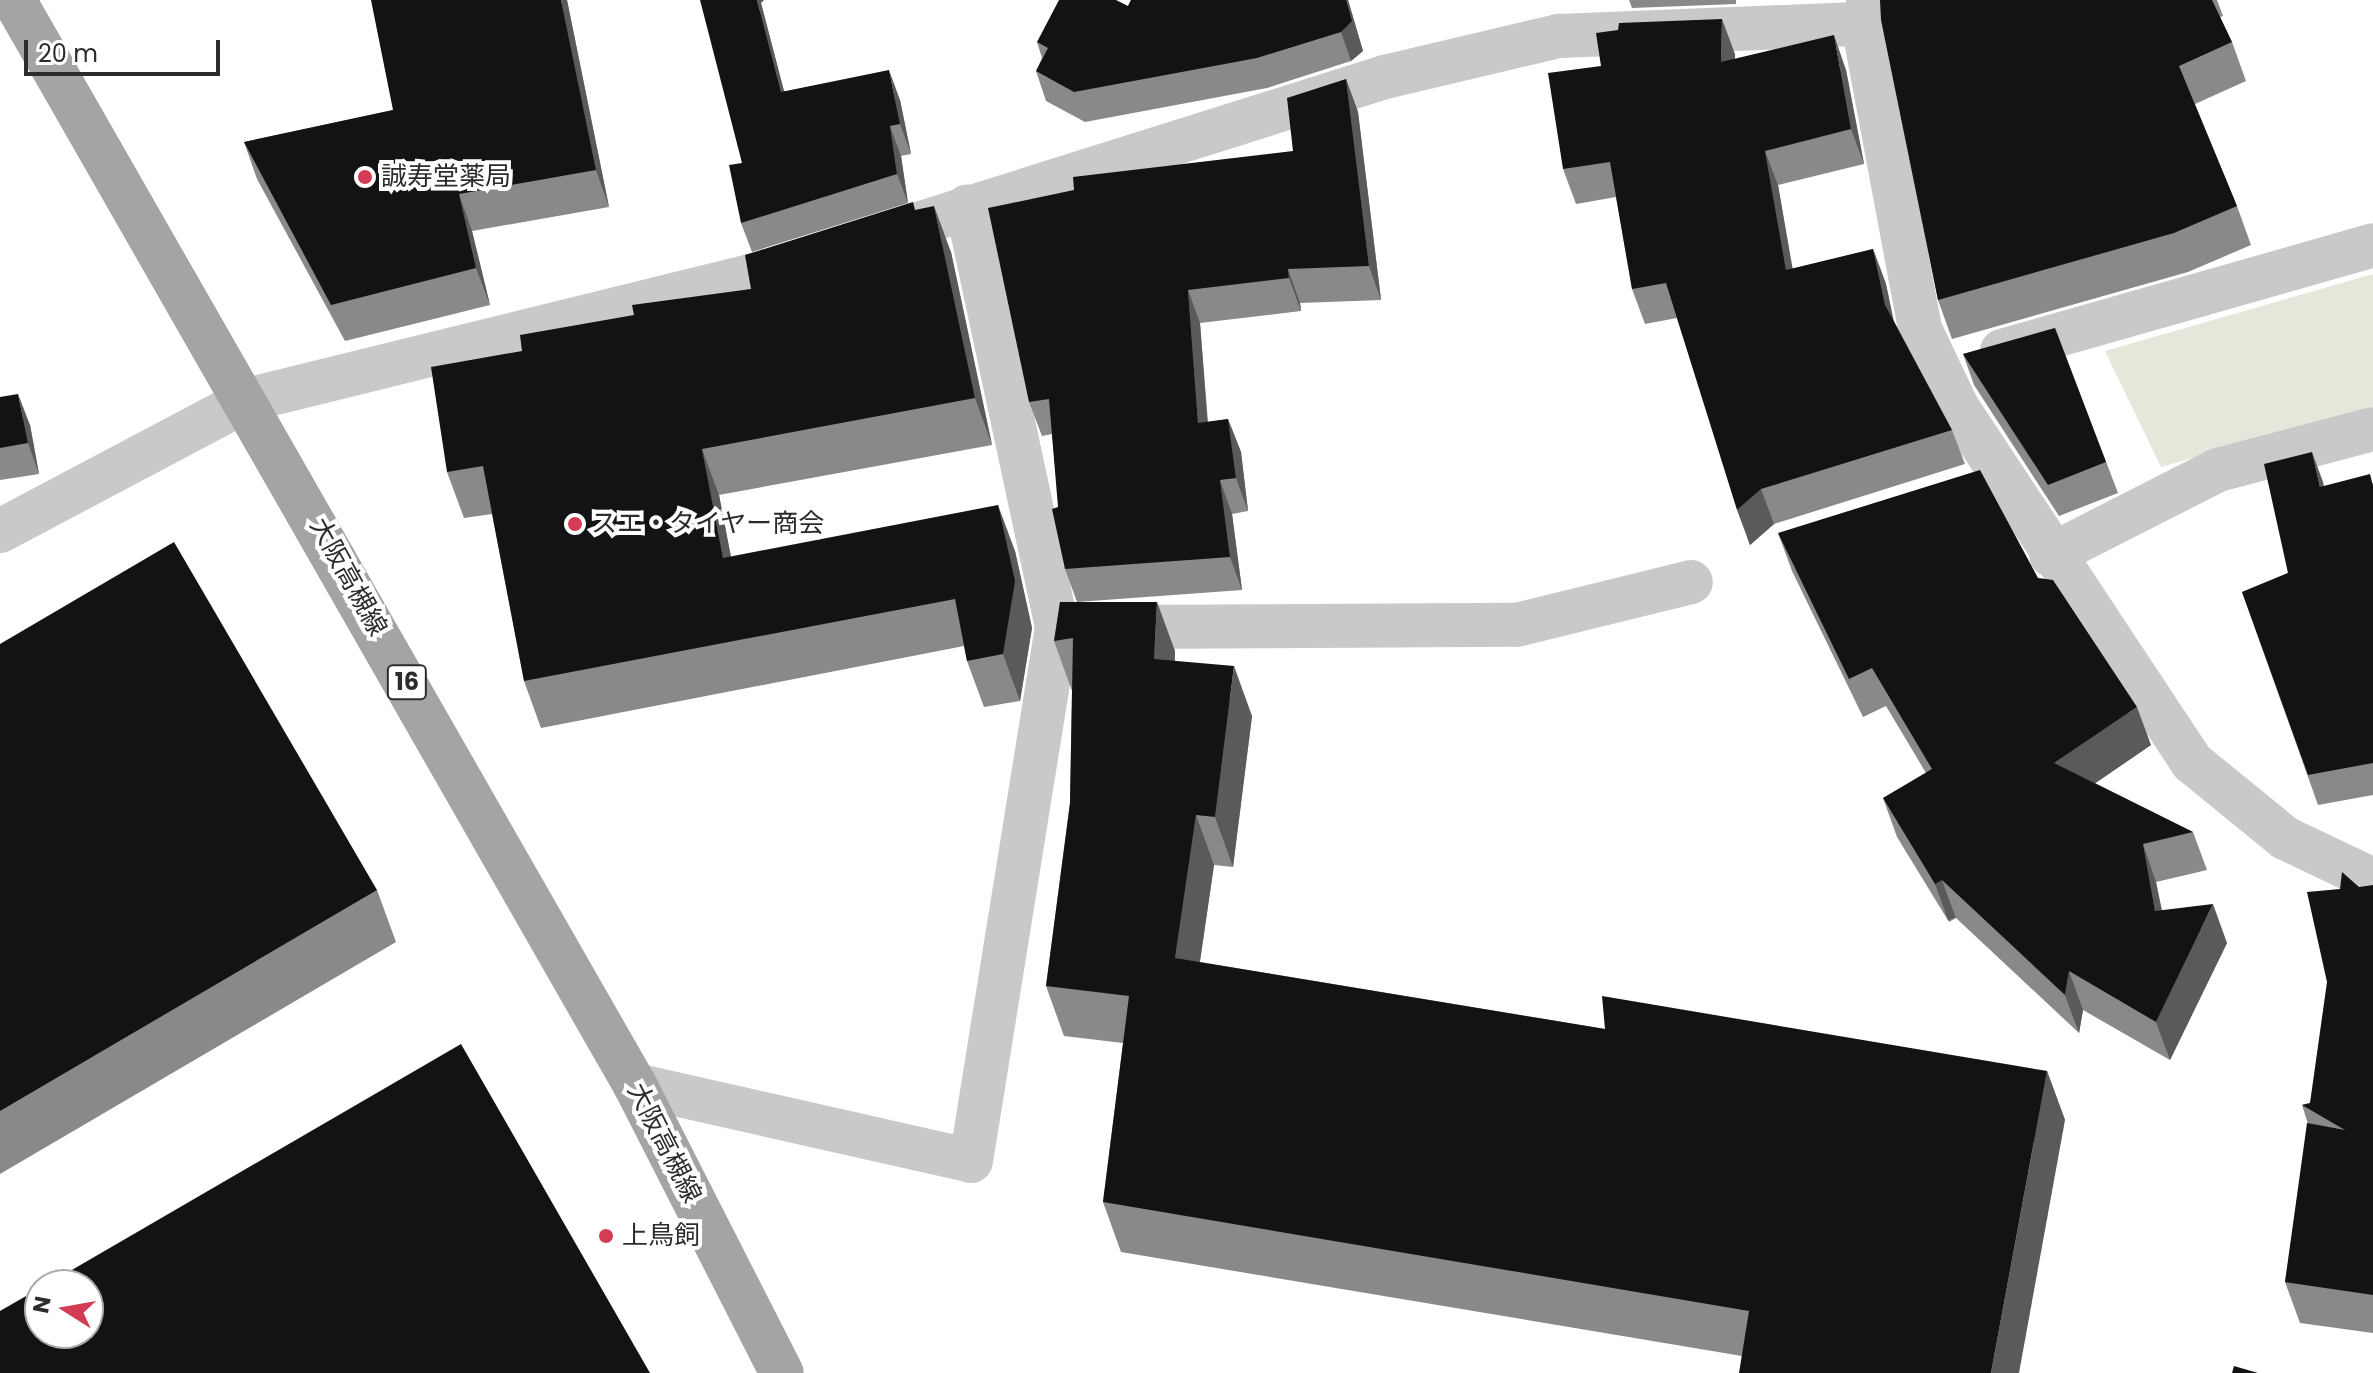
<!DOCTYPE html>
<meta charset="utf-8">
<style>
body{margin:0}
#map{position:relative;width:2373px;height:1373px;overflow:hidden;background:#fff;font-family:Poppins,"Noto Sans JP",sans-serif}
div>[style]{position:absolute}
.green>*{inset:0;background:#e3e8da}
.street>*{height:44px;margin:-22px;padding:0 22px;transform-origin:22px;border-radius:22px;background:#c9c9c9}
.primary>*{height:44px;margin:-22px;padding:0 22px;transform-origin:22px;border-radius:22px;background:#a4a4a4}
.wall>*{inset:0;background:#898989}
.shaded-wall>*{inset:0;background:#5a5a5a;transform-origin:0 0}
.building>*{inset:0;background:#131313}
.dots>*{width:22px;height:22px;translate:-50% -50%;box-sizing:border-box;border:4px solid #fff;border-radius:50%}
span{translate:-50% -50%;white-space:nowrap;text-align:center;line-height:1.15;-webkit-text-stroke:8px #fff;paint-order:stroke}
.shield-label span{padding:2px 6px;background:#fff;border:2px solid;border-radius:6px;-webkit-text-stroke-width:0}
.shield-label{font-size:24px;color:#2c2c2c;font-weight:700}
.poi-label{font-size:26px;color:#2c2c2c}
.left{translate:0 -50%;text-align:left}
.street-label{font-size:26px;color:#2c2c2c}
.north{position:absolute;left:24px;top:1269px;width:80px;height:80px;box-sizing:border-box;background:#fff;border:2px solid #ababab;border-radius:50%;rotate:281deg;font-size:22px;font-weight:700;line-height:32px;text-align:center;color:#2c2c2c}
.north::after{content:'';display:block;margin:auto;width:28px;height:36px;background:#d43c55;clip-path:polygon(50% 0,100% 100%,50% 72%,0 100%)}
.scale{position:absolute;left:24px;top:40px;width:196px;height:36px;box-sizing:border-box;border:4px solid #2c2c2c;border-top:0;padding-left:10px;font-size:24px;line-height:28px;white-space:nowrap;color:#2c2c2c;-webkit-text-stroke:6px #fff;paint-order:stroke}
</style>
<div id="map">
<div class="green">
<i style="clip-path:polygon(2373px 274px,2373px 407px,2161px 467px,2105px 351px)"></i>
</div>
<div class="street">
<i style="left:1869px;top:0;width:25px;rotate:104deg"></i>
<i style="left:1863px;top:24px;width:310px;rotate:79.4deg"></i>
<i style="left:1920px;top:329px;width:86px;rotate:64.6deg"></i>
<i style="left:1957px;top:407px;width:427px;rotate:56.5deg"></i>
<i style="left:2193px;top:763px;width:119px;rotate:39.2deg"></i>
<i style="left:2285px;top:838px;width:98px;rotate:25.5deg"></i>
<i style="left:883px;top:235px;width:526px;rotate:-17.47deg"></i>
<i style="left:1385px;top:77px;width:179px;rotate:-13.3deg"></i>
<i style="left:1559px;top:36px;width:304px;rotate:-2.3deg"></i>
<i style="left:2002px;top:351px;width:386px;rotate:-15.9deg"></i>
<i style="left:0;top:531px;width:280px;rotate:-27.9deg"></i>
<i style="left:247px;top:400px;width:577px;rotate:-13.84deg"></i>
<i style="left:2051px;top:555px;width:187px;rotate:-27deg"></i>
<i style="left:2218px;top:470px;width:160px;rotate:-14.8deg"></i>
<i style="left:1107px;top:627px;width:409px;rotate:-0.3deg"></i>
<i style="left:1516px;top:625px;width:180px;rotate:-13.8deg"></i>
<i style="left:635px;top:1085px;width:344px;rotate:12.7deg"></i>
<i style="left:971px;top:1161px;width:541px;rotate:-80.85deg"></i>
<i style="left:1057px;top:627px;width:430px;rotate:-102.1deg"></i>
</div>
<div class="primary">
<i style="left:14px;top:0;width:1250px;rotate:60.22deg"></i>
<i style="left:635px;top:1085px;width:323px;rotate:63deg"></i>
</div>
<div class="wall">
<i style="clip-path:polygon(567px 0,609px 207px,472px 231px,490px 305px,345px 341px,257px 179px,244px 142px,393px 110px)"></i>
<i style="clip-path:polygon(1131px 0,1348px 0,1363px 51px,1351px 61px,1267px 88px,1085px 122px,1046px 101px,1036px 71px,1042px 58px,1037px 42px,1128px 6px)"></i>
<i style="clip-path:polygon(1629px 0,1736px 0,1736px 4px,1632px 8px)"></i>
<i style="clip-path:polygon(1880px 0,2217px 0,2223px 16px,2220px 17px,2232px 42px,2246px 81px,2195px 104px,2237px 206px,2251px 245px,2188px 272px,1952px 339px,1938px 300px)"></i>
<i style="clip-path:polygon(761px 3px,784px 91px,900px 100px,911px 154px,901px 156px,908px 203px,752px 252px,741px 223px,742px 163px)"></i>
<i style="clip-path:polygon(1735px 54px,1735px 59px,1846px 70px,1864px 164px,1778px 185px,1792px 269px,1873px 249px,1886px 284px,1894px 321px,1952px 430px,1965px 464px,1774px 524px,1750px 545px,1677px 318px,1645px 324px,1632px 289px,1616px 197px,1576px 204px,1563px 169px,1601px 66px)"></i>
<i style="clip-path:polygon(1346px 79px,1358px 112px,1381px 300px,1300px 303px,1301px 311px,1200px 323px,1208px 422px,1228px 419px,1241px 452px,1248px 511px,1232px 514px,1242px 590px,1077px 602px,1065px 569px,1052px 434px,1042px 436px,1029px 402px,1293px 151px)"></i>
<i style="clip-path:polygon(916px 210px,951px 252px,992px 445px,719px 495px,731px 557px,1015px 551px,1032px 628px,1020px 701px,984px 707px,967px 661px,964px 646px,541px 728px,524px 681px,492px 514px,464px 518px,447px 472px,522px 351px,634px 315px,751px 289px)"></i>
<i style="clip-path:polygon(2055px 328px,2118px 493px,2059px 516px,1974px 385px,1963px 354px)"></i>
<i style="clip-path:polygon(0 397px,30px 425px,39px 474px,0 480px)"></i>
<i style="clip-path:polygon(2373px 483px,2373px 795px,2318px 805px,2242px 592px,2288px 573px,2324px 486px)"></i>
<i style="clip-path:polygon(1778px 533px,2038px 578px,2151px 745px,2095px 783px,2193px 832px,2207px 870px,2156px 882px,2162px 910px,2227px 943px,2170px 1060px,2083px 1010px,2079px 1033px,1956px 918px,1949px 922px,1897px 837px,1883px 798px,1926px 773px,1886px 706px,1863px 717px,1792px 571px)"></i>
<i style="clip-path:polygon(1060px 602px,1175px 651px,1175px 661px,1252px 716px,1233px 867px,1214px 865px,1200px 962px,1605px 1029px,2047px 1071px,2065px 1120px,1742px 1356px,1121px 1252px,1103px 1202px,1123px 1043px,1064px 1036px,1046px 986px,1070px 803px,1072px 691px,1054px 641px)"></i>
<i style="clip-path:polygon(0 644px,377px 890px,396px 942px,0 1174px)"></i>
<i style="clip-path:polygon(2373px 885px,2373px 1333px,2300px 1323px,2285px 1282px,2308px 1124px,2302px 1105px,2310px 1103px)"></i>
</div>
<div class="shaded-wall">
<i style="clip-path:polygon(561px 0,567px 0,609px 207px,596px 170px)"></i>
<i style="clip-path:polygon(757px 0,764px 0,761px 3px,792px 122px,781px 92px)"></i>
<i style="clip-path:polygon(1346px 0,1348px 0,1363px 51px,1351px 61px,1341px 32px)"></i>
<i style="clip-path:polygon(1722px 19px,1735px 54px,1734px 97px,1721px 62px)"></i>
<i style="clip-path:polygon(1834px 35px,1846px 70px,1864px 164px,1851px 129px)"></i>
<i style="clip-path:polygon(889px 70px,900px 100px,911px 154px,900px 124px)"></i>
<i style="clip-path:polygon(1346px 79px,1358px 112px,1381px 300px,1369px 266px)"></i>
<i style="clip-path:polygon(890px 126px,901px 156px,908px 203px,897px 174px)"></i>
<i style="clip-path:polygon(1765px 151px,1778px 185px,1799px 305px,1786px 270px)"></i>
<i style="clip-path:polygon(459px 194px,472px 231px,490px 305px,476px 268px)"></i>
<i style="clip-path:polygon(934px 206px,951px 252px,992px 445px,975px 398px)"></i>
<i style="clip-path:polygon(1873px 249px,1886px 284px,1897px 339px,1885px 305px)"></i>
<i style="clip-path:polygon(1288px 269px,1300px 303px,1301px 311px,1289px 278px)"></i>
<i style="clip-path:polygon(1188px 290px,1200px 323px,1210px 456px,1198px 423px)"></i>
<i style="clip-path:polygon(18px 394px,30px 425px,39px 474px,28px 443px)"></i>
<i style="clip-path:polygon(1228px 419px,1241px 452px,1248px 511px,1236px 478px)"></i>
<i style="clip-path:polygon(702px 449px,719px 495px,740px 604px,723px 558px)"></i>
<i style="clip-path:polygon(2312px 452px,2323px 482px,2331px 517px,2320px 487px)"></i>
<i style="clip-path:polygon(1220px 480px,1232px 514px,1242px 590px,1230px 557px)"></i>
<i style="clip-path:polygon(1761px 489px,1774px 524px,1750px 545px,1737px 510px)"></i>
<i style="clip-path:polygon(998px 505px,1015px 551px,1032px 628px,1020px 701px,1003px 654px)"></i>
<i style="clip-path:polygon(1157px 602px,1175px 651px,1172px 708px,1154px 659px)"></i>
<i style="clip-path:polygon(1234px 666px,1252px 716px,1233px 867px,1215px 817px)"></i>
<i style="clip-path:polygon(2137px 707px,2151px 745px,2068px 802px,2054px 763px)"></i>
<i style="clip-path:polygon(1196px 815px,1214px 865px,1193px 1008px,1175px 958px)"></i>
<i style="clip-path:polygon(2143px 844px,2156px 882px,2169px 949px,2155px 911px)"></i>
<i style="left:1942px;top:880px;width:40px;height:8px;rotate:70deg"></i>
<i style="clip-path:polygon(2213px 904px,2227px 943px,2170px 1060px,2156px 1022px)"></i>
<i style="clip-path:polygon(2069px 971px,2083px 1010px,2079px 1033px,2065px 995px)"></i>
<i style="clip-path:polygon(2047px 1071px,2065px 1120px,2019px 1373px,1991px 1373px)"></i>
</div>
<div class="building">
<i style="clip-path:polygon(371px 0,561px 0,596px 170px,459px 194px,476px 268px,331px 305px,244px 142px,393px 110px)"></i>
<i style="clip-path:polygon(700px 0,757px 0,781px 92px,889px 70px,900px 124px,890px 126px,897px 174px,741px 223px,729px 165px,742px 163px)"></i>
<i style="clip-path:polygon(1059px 0,1116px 0,1128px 6px,1131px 0,1346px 0,1352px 21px,1341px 32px,1257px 58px,1074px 92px,1036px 71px,1048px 48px,1037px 42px)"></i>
<i style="clip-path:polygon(1880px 0,2212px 0,2232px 42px,2179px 66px,2237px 206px,2174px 233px,1938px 300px,1881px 20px)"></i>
<i style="clip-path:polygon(1722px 19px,1721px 62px,1834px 35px,1851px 129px,1765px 151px,1786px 270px,1873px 249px,1885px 305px,1952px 430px,1761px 489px,1737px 510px,1666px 283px,1632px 289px,1610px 162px,1563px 169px,1548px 73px,1601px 66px,1596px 33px,1618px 30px,1619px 23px)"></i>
<i style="clip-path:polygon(1346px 79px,1369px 266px,1288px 269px,1289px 278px,1188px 290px,1198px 423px,1228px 419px,1236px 478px,1220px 480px,1230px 557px,1065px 569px,1052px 509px,1058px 507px,1049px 399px,1029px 402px,988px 208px,1074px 190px,1073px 177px,1293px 151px,1287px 98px)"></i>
<i style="clip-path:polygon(913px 202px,915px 210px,934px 206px,975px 398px,702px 449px,723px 558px,998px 505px,1015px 581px,1003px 654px,967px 661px,955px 599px,524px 681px,483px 466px,447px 472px,431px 367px,522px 351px,520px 335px,634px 315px,632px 305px,751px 289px,745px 255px)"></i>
<i style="clip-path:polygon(2055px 328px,2106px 462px,2048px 485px,1963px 354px)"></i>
<i style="clip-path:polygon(18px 394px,28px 443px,0 448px,0 397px)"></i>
<i style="clip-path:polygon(2312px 452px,2320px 487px,2370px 474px,2373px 486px,2373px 763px,2308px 775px,2242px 592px,2288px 573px,2264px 464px)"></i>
<i style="clip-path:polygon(1980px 470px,2038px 578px,2053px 580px,2137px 707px,2054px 763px,2193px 832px,2143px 844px,2155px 911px,2213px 904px,2156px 1022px,2069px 971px,2065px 995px,1942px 880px,1935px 884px,1883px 798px,1932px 769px,1872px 668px,1849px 679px,1778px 533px)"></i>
<i style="clip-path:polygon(174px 542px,377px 890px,0 1111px,0 644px)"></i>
<i style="clip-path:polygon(1060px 602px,1157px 602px,1154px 659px,1234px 666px,1215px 817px,1196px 815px,1175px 958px,1605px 1029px,1602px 996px,2047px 1071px,1991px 1373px,1739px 1373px,1749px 1311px,1103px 1202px,1129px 996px,1046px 986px,1070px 803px,1073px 638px,1054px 641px)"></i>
<i style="clip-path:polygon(2342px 872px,2359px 887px,2373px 885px,2373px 1295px,2285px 1282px,2307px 1123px,2345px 1130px,2302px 1105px,2310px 1103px,2327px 982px,2307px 892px,2340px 889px)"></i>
<i style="clip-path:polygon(461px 1044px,650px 1373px,0 1373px,0 1311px,40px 1288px,40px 1333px,88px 1333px,88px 1285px,46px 1285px)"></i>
<i style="clip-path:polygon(2234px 1366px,2258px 1373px,2232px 1373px)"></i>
</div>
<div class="dots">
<i style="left:365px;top:177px;background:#d43c55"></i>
<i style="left:575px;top:524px;background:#d43c55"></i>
<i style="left:606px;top:1236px;background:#d43c55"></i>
</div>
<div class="shield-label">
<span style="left:407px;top:682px">16</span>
</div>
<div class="poi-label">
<span class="left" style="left:381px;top:177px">誠寿堂薬局</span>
<span class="left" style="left:591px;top:524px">スエ・タイヤー商会</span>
<span class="left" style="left:622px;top:1236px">上鳥飼</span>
</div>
<div class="street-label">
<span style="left:348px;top:577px;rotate:61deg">大阪高槻線</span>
<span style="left:664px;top:1143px;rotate:63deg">大阪高槻線</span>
</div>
<div class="north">N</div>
<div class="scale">20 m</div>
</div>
